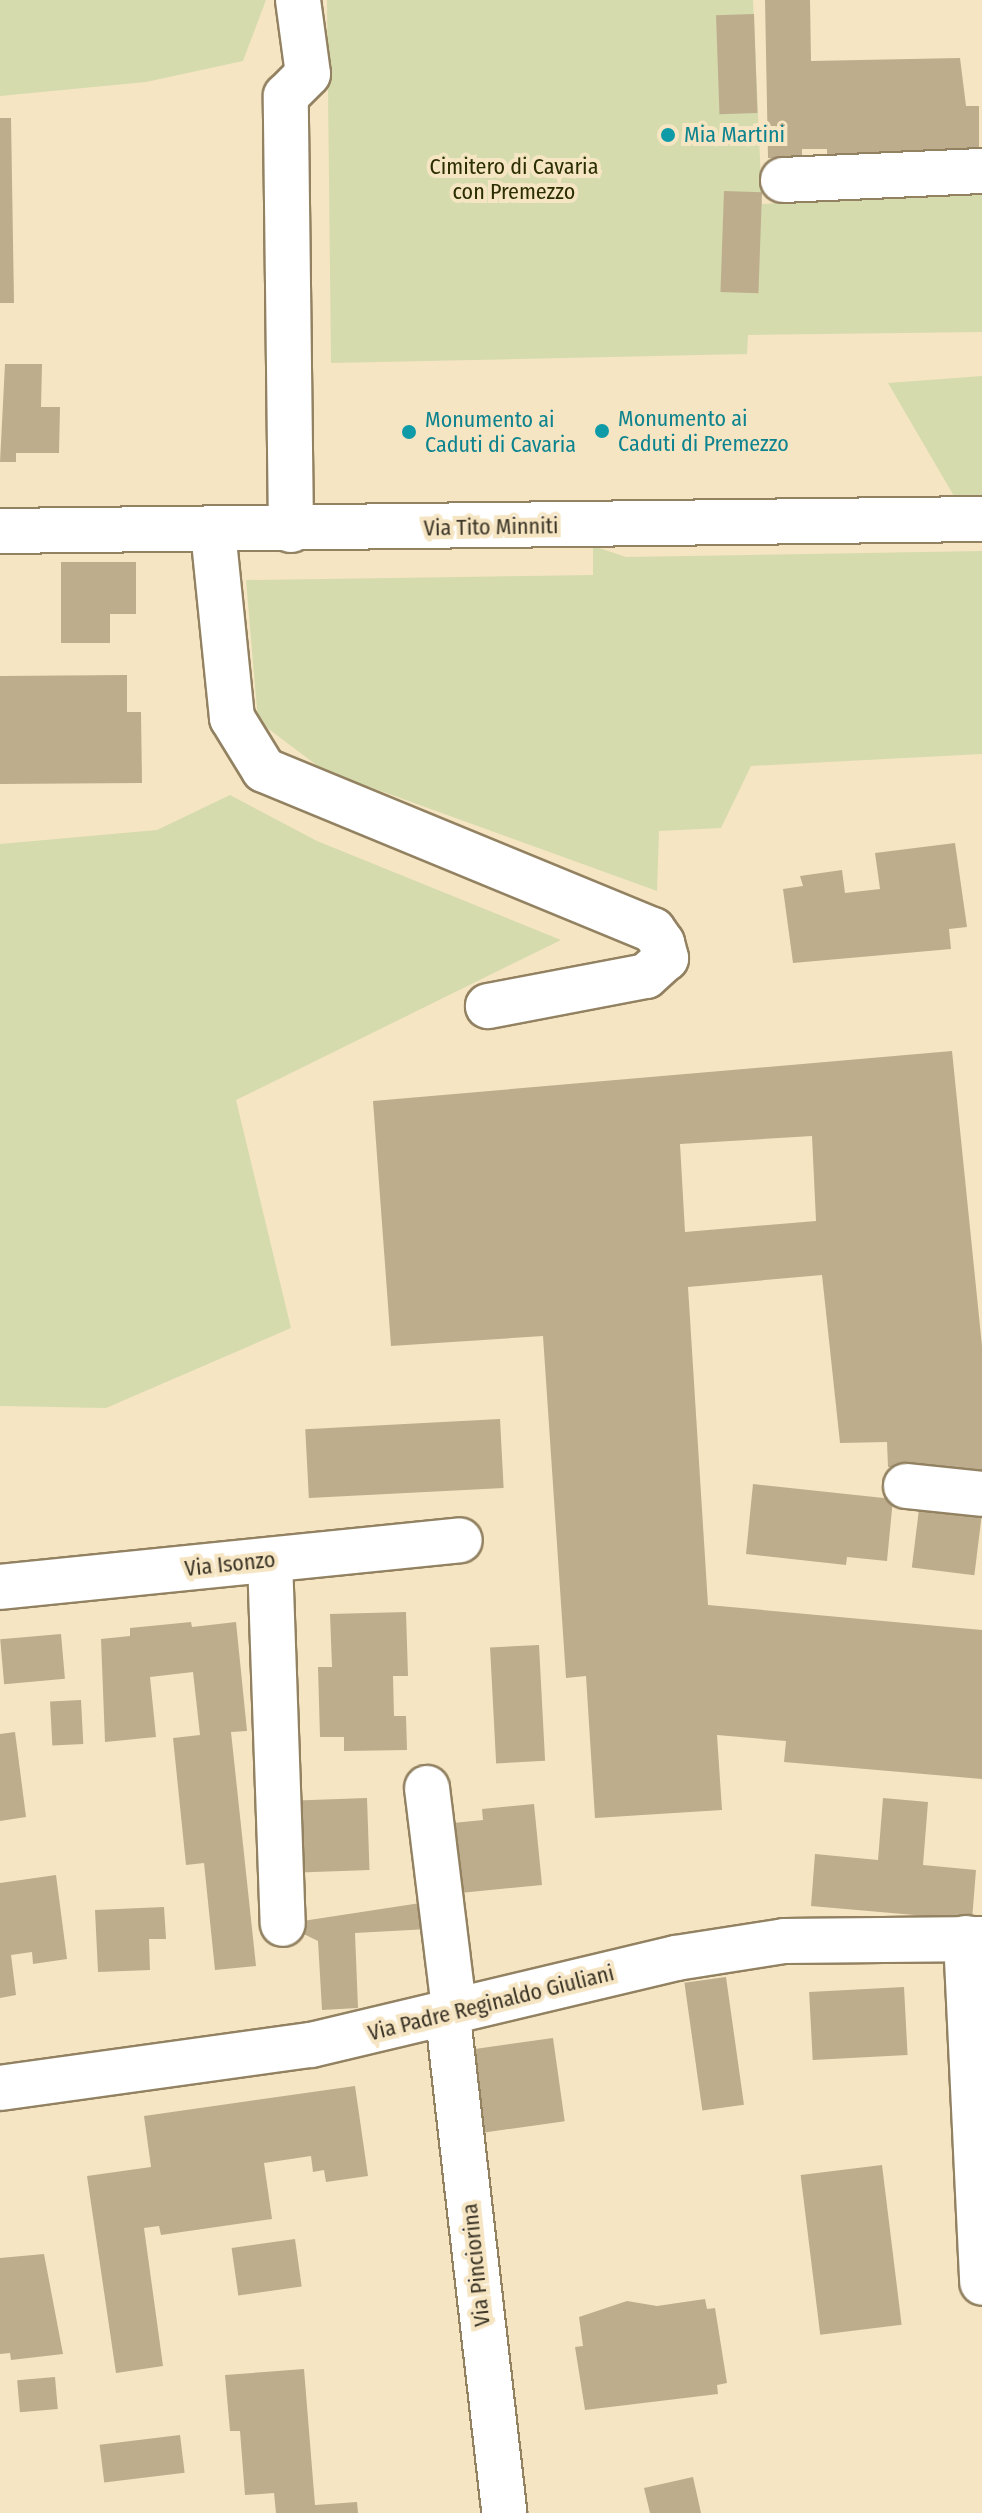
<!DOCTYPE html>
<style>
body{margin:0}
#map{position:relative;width:982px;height:2513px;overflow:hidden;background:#f6e5c2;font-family:"Fira Sans Condensed",sans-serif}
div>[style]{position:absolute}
.green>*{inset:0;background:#d5dbad}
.building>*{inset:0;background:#bdad8c;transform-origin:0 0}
.roads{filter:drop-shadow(2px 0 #928262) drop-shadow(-2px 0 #928262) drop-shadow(0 2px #928262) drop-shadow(0 -2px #928262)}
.minor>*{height:44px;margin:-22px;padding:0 22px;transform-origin:22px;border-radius:22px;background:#fff}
.dots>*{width:22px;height:22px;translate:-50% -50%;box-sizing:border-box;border:4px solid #f6e5c2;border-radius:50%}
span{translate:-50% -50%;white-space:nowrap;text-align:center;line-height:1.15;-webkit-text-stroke:8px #f6e5c2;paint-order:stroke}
.culture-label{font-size:22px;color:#0d838f}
.left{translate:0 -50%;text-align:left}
.park-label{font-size:22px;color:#2b2e00}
.street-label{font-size:22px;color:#3a3426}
</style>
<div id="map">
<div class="green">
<i style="clip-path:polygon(0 0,266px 0,243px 61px,146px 82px,0 96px)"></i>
<i style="clip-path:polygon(327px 0,753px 0,762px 204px,982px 193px,982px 332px,748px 335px,747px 354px,331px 363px)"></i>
<i style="clip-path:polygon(982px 376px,982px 502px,958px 503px,888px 383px)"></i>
<i style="clip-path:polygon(593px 546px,626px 557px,982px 551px,982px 754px,751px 766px,721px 828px,659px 831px,657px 891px,323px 770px,258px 721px,246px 580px,593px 575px)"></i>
<i style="clip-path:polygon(230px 795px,317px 841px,561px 940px,236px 1100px,291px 1328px,106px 1408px,0 1406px,0 844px,157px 830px)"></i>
</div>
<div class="building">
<i style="clip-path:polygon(765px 0,810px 0,811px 61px,960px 58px,966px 106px,979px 106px,979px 159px,827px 162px,827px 149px,802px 149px,802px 158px,768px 158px)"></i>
<i style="left:754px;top:14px;width:99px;height:38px;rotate:88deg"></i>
<i style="clip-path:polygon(0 118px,11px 118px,14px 303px,0 303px)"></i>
<i style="left:724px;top:191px;width:38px;height:101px;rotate:2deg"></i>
<i style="clip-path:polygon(5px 364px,42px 364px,41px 407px,60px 407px,59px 453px,16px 453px,16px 462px,0 462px)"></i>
<i style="clip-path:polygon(61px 562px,136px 562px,136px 614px,110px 614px,110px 643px,61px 643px)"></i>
<i style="clip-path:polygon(127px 675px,127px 712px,141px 712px,142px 783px,0 784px,0 676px)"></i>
<i style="clip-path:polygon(955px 843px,967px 927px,949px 929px,951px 949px,793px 963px,783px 889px,803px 886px,800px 876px,842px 870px,845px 893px,880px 889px,875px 853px)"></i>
<i style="clip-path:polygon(evenodd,952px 1051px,982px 1346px,982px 1472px,888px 1467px,887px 1442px,840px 1443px,822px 1275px,688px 1287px,708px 1605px,982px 1630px,982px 1779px,784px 1762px,786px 1741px,717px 1735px,722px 1810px,595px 1818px,586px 1676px,566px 1678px,543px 1336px,391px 1346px,373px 1101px,952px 1051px,812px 1136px,816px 1221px,685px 1232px,680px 1144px,812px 1136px)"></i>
<i style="left:500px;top:1419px;width:69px;height:195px;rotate:87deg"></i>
<i style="clip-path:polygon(753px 1484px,893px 1499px,887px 1561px,847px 1557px,846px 1565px,746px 1554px)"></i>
<i style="left:920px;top:1501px;width:63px;height:67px;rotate:7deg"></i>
<i style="clip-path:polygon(406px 1612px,408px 1676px,393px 1676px,394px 1716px,406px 1716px,407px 1750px,344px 1751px,344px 1737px,320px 1737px,318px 1667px,332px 1667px,330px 1614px)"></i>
<i style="clip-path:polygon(191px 1622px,192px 1627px,236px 1622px,247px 1731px,231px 1732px,256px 1966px,215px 1970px,204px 1863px,186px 1865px,173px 1738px,200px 1735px,193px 1672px,150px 1677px,156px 1737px,105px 1742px,101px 1639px,130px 1636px,130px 1628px)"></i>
<i style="left:61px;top:1634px;width:45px;height:61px;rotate:85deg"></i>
<i style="left:539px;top:1645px;width:116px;height:49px;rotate:87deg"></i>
<i style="left:81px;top:1700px;width:44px;height:31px;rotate:87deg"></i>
<i style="clip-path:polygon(15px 1732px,26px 1817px,0 1821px,0 1734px)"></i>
<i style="left:367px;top:1798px;width:72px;height:70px;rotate:88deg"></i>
<i style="clip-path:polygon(883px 1798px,928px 1802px,923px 1865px,976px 1870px,972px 1920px,811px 1906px,815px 1854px,878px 1860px)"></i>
<i style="clip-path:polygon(534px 1804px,542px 1885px,460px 1893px,453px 1823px,483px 1820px,482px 1809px)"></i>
<i style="clip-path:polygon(56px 1875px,67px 1959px,33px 1964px,32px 1952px,11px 1955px,16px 1995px,0 1998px,0 1883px)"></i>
<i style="clip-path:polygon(427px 1902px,429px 1929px,355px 1933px,358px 2008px,322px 2010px,318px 1941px,283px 1924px)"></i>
<i style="clip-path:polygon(164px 1907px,166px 1939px,149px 1939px,150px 1970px,98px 1972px,95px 1910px)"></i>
<i style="left:726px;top:1977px;width:129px;height:42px;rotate:82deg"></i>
<i style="left:904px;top:1987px;width:68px;height:95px;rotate:87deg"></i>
<i style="left:553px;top:2038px;width:84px;height:86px;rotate:82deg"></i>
<i style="clip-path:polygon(355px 2086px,368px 2176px,326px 2182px,324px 2170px,313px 2172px,311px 2156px,264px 2163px,272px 2219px,161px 2235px,159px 2226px,144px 2228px,163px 2366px,116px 2373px,87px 2176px,151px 2167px,144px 2116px)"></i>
<i style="left:882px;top:2165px;width:161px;height:82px;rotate:83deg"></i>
<i style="left:295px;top:2239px;width:48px;height:64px;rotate:82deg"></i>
<i style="clip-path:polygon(44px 2254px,63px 2354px,11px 2360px,10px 2353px,0 2354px,0 2258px)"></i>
<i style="clip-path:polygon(705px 2299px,707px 2309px,715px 2308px,727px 2383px,717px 2385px,718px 2394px,585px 2410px,575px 2347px,583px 2346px,579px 2317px,627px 2301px,657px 2306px)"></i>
<i style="clip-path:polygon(304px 2369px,315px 2505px,357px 2502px,358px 2513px,276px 2513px,274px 2493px,245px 2495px,240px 2431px,230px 2431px,225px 2375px)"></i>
<i style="left:55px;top:2377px;width:32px;height:38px;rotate:85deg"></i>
<i style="left:180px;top:2435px;width:38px;height:81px;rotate:83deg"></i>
<i style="clip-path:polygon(693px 2477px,701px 2513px,650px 2513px,644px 2488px)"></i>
</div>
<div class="roads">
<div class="minor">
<i style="left:783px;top:180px;width:199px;rotate:-2.6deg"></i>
<i style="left:291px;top:530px;width:434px;rotate:-90.7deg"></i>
<i style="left:286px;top:96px;width:31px;rotate:-45deg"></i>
<i style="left:308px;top:74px;width:75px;rotate:-97.7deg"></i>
<i style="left:0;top:531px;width:982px;rotate:-0.7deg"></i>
<i style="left:213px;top:531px;width:188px;rotate:84.2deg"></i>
<i style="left:232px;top:718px;width:61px;rotate:58.4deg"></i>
<i style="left:264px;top:770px;width:421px;rotate:22.4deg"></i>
<i style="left:653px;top:930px;width:16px;rotate:55deg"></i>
<i style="left:662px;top:943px;width:16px;rotate:75deg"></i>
<i style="left:666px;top:958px;width:27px;rotate:138deg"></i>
<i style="left:646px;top:976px;width:161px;rotate:169.2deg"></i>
<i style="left:906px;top:1486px;width:76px;rotate:6deg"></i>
<i style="left:270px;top:1560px;width:364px;rotate:88deg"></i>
<i style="left:0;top:1587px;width:462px;rotate:-5.8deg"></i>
<i style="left:427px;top:1788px;width:229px;rotate:83deg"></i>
<i style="left:966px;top:1938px;width:345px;rotate:87.3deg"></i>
<i style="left:448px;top:2018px;width:498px;rotate:83.5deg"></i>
<i style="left:0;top:2088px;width:314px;rotate:-7.9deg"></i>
<i style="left:311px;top:2045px;width:375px;rotate:-13.4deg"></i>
<i style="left:676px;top:1958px;width:109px;rotate:-8.9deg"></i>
<i style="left:784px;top:1941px;width:198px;rotate:-0.6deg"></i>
</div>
</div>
<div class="dots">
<i style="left:668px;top:135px;background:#0f9aa8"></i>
<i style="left:602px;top:431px;background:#0f9aa8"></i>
<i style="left:409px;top:432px;background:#0f9aa8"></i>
</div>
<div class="culture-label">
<span class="left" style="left:684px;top:135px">Mia Martini</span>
<span class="left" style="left:618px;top:431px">Monumento ai<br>Caduti di Premezzo</span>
<span class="left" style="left:425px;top:432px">Monumento ai<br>Caduti di Cavaria</span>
</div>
<div class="park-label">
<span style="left:514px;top:179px">Cimitero di Cavaria<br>con Premezzo</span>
</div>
<div class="street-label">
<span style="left:491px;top:527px;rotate:-1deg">Via Tito Minniti</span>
<span style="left:230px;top:1564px;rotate:-6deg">Via Isonzo</span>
<span style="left:491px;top:2003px;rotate:-14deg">Via Padre Reginaldo Giuliani</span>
<span style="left:476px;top:2265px;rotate:-96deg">Via Pinciorina</span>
</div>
</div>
